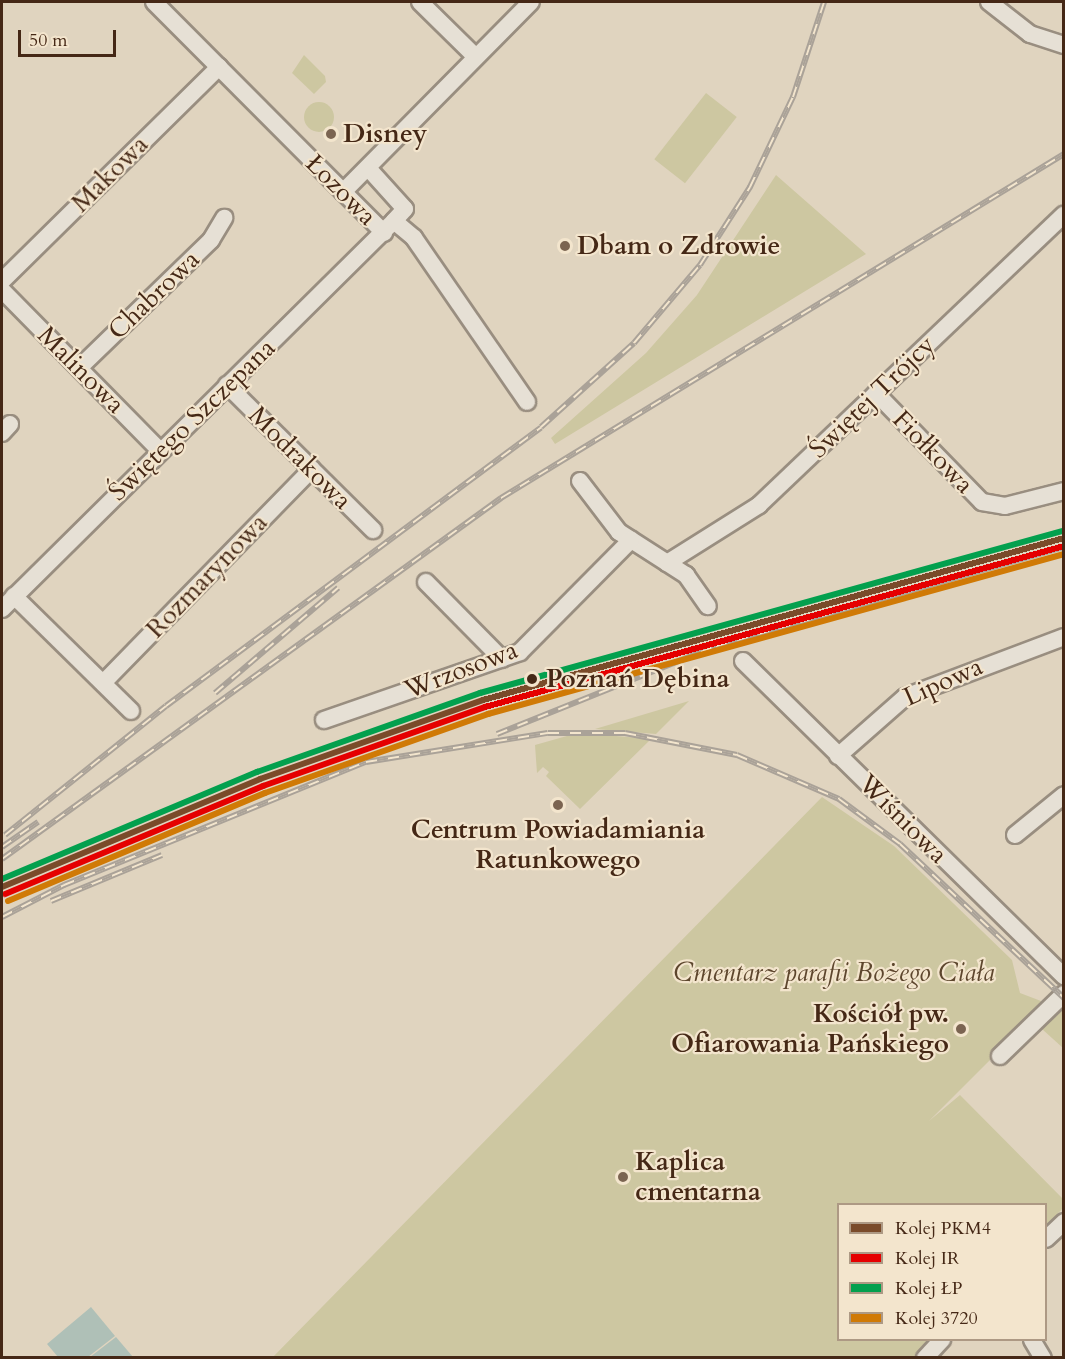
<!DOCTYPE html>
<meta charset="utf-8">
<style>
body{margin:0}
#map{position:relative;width:1065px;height:1359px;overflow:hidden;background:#e0d4bf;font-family:Cardo,serif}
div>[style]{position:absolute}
.green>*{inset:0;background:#cdc7a1;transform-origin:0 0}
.round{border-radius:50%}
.water>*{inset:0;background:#afc0b7}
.roads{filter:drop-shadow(2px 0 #998e80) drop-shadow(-2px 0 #998e80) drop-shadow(0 2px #998e80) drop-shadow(0 -2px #998e80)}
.minor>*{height:16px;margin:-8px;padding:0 8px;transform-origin:8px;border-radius:8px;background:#e6e0d5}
.rail>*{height:6px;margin-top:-3px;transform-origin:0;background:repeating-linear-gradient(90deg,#f3e5cd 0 11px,#aaa298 0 22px);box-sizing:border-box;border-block:2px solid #aaa298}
.rail-1>*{height:6px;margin:-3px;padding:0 3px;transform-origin:3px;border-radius:3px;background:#7a4b2a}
.rail-2>*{height:6px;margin:-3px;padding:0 3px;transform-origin:3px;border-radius:3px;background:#e50000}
.rail-3>*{height:6px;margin:-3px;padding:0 3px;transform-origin:3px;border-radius:3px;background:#03a04e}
.rail-4>*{height:6px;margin:-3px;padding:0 3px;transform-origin:3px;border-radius:3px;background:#d07a06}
.dots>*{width:16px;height:16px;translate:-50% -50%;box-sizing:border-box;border:3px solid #f3e5cd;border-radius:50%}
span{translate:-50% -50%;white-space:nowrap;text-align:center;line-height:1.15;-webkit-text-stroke:4.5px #f3e5cd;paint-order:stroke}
.poi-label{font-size:26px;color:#452816;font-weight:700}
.left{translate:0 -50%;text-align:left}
.right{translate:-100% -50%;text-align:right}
.street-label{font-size:26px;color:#452816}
.stop-label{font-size:26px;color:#452816;font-weight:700}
.park-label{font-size:26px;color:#5d462d;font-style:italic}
.frame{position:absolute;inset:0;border:3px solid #452816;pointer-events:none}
.legend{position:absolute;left:837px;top:1203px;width:210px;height:138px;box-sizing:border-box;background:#f3e5cd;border:2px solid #ad9984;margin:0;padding:8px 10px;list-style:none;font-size:18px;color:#452816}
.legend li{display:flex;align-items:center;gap:12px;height:30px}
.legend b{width:30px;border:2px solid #ad9984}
.scale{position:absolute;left:18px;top:30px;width:98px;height:27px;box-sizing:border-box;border:3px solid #452816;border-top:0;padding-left:8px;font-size:18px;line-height:21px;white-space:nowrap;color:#452816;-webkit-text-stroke:4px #f3e5cd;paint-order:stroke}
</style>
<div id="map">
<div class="green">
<i style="clip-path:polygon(304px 55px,325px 76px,326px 82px,314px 94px,292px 73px)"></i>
<i style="left:706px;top:93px;width:39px;height:84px;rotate:38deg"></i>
<i class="round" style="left:304px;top:102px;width:30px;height:30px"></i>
<i style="clip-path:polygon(776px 175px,866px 254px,555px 444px,551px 438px,646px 353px,697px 295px)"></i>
<i style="clip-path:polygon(689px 701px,656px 734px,595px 729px)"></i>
<i style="clip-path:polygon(574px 734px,616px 736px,651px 739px,580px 809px,546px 776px,549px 772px,543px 767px,537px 773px,535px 745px)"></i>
<i style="clip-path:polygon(822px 797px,894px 846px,1012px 960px,1020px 993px,1041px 1001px,1039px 1011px,929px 1121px,960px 1095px,1063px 1199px,1063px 1208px,1046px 1226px,1046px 1204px,838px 1204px,838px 1340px,935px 1340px,917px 1357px,272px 1358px)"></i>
<i style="clip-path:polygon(1063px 1007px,1063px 1048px,1042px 1029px)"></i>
</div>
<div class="water">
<i style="clip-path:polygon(91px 1307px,115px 1336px,88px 1357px,58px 1357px,47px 1344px)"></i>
<i style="clip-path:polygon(116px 1337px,133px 1357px,90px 1357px)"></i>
</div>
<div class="roads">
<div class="minor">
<i style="left:154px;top:2px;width:326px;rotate:45.1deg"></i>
<i style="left:420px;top:2px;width:78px;rotate:44.5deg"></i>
<i style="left:989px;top:2px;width:52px;rotate:38deg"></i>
<i style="left:1030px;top:34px;width:36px;rotate:18deg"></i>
<i style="left:368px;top:168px;width:55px;rotate:47.9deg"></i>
<i style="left:405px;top:209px;width:16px;rotate:133deg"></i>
<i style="left:343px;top:192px;width:267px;rotate:-45.3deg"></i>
<i style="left:2px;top:281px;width:305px;rotate:-44.6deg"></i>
<i style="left:2px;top:290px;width:226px;rotate:45.5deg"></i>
<i style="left:79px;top:368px;width:184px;rotate:-44.1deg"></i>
<i style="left:211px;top:240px;width:26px;rotate:-59deg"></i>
<i style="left:227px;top:385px;width:206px;rotate:44.8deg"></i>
<i style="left:876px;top:393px;width:152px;rotate:45.8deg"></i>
<i style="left:982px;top:502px;width:23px;rotate:10deg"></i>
<i style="left:1005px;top:506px;width:61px;rotate:-14.3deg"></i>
<i style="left:2px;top:433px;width:12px;rotate:-48deg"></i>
<i style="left:580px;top:481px;width:64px;rotate:52.6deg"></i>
<i style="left:619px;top:532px;width:80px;rotate:32.7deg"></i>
<i style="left:686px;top:575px;width:38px;rotate:55deg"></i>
<i style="left:667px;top:563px;width:109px;rotate:-32.2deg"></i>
<i style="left:759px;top:505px;width:421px;rotate:-43.6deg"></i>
<i style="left:426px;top:582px;width:108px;rotate:45.4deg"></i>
<i style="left:14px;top:596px;width:164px;rotate:44.5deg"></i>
<i style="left:2px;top:609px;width:552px;rotate:-44.71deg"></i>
<i style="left:394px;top:221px;width:26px;rotate:40deg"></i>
<i style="left:414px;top:238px;width:199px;rotate:55.4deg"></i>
<i style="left:743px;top:661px;width:450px;rotate:44.5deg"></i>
<i style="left:103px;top:683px;width:299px;rotate:-45.7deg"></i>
<i style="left:324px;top:720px;width:207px;rotate:-19.1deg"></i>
<i style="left:520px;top:652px;width:158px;rotate:-45.3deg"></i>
<i style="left:838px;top:756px;width:89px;rotate:-41.4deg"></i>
<i style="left:905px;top:697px;width:170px;rotate:-20.7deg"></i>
<i style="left:1015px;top:835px;width:63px;rotate:-39.2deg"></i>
<i style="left:1000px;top:1056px;width:89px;rotate:-44.1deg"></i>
<i style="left:1046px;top:1239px;width:25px;rotate:-43deg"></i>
<i style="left:1032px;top:1340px;width:21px;rotate:59deg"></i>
<i style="left:925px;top:1358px;width:25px;rotate:-47deg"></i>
</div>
</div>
<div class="rail">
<i style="left:215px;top:693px;width:162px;rotate:-40.5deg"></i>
<i style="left:497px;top:734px;width:236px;rotate:-21.9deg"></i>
<i style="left:716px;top:646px;width:362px;rotate:-15.9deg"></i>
<i style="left:5px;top:835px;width:206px;rotate:-38.7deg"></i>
<i style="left:166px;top:706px;width:467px;rotate:-36.6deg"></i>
<i style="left:541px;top:427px;width:125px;rotate:-42.1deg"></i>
<i style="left:634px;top:343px;width:102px;rotate:-49.8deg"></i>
<i style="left:700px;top:265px;width:93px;rotate:-57.3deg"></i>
<i style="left:750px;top:187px;width:100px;rotate:-64.5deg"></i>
<i style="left:793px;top:97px;width:100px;rotate:-71.9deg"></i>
<i style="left:2px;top:847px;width:44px;rotate:-34.8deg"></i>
<i style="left:2px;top:859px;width:616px;rotate:-35.88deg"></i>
<i style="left:501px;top:498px;width:660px;rotate:-31.43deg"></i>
<i style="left:51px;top:901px;width:120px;rotate:-22.5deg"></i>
<i style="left:2px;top:917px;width:70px;rotate:-27.3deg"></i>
<i style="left:64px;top:885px;width:326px;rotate:-22.2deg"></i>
<i style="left:366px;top:762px;width:184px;rotate:-9.1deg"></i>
<i style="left:548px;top:733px;width:77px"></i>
<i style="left:625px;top:733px;width:114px;rotate:11.1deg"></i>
<i style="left:737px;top:755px;width:111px;rotate:23.3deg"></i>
<i style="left:839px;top:799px;width:76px;rotate:36.4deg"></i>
<i style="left:900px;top:844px;width:225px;rotate:43.2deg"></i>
</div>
<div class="rail-1">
<i style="left:2px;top:887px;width:280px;rotate:-22.7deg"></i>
<i style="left:260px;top:779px;width:237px;rotate:-19.5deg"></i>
<i style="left:483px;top:700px;width:603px;rotate:-15.58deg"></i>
</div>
<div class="rail-2">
<i style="left:5px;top:894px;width:280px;rotate:-22.7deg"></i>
<i style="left:263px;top:786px;width:236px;rotate:-19.6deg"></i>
<i style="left:485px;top:707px;width:601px;rotate:-15.54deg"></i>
</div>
<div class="rail-3">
<i style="left:2px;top:879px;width:277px;rotate:-22.8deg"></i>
<i style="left:257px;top:772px;width:237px;rotate:-19.5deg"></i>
<i style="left:480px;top:693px;width:604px;rotate:-15.55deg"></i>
</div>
<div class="rail-4">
<i style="left:8px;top:901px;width:279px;rotate:-22.8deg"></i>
<i style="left:265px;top:793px;width:237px;rotate:-19.5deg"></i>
<i style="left:488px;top:714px;width:598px;rotate:-15.52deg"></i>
</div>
<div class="dots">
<i style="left:331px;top:134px;background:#7b6451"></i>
<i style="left:565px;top:246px;background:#7b6451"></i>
<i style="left:532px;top:679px;background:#452816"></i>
<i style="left:558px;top:805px;background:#7b6451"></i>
<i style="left:961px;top:1029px;background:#7b6451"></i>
<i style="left:623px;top:1177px;background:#7b6451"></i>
</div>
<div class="poi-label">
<span class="left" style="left:343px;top:134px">Disney</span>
<span class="left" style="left:577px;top:246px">Dbam o Zdrowie</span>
<span style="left:558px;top:845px">Centrum Powiadamiania<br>Ratunkowego</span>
<span class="right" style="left:949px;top:1029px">Kościół pw.<br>Ofiarowania Pańskiego</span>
<span class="left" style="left:635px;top:1177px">Kaplica<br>cmentarna</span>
</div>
<div class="street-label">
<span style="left:110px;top:174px;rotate:-45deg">Makowa</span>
<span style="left:341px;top:190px;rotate:45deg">Łozowa</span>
<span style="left:154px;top:295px;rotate:-44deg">Chabrowa</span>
<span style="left:81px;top:370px;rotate:45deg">Malinowa</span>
<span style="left:872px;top:397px;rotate:-44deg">Świętej Trójcy</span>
<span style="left:192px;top:420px;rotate:-44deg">Świętego Szczepana</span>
<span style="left:933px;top:452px;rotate:46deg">Fiołkowa</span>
<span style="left:300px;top:458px;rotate:45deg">Modrakowa</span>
<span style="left:207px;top:576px;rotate:-46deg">Rozmarynowa</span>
<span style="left:461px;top:670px;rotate:-21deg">Wrzosowa</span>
<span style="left:943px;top:682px;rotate:-24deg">Lipowa</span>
<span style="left:903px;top:819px;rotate:45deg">Wiśniowa</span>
</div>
<div class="stop-label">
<span class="left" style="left:546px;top:679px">Poznań Dębina</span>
</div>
<div class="park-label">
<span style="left:834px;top:973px">Cmentarz parafii Bożego Ciała</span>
</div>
<div class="frame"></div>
<ul class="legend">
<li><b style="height:8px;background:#7a4b2a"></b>Kolej PKM4</li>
<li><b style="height:8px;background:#e50000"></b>Kolej IR</li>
<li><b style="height:8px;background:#03a04e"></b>Kolej ŁP</li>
<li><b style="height:8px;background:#d07a06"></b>Kolej 3720</li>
</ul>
<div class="scale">50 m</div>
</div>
